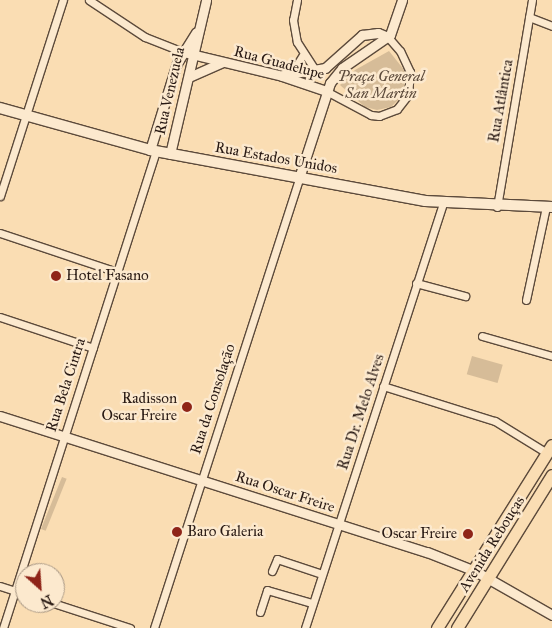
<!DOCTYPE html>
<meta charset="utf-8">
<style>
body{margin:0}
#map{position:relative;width:552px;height:628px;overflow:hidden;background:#faddb3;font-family:"IM FELL Great Primer",serif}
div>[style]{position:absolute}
.green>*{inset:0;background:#d6bc98;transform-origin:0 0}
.roads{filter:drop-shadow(1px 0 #5c4a3b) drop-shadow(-1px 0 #5c4a3b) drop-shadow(0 1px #5c4a3b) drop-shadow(0 -1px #5c4a3b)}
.minor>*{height:7px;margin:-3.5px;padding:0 3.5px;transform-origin:3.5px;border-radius:3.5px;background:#fce9ce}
.tertiary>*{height:9px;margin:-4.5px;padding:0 4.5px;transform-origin:4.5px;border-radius:4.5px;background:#fce9ce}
.secondary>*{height:10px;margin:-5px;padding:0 5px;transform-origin:5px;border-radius:5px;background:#fce9ce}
.primary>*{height:11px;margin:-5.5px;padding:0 5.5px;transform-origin:5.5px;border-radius:5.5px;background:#faddb3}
.dots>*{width:14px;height:14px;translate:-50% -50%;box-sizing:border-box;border:2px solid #fce9ce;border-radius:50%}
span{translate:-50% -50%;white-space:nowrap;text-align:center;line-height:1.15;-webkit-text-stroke:5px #fce9ce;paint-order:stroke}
.street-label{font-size:15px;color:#281913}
.park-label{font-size:15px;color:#5c4a3b;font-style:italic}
.poi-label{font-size:15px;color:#281913}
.left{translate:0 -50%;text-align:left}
.right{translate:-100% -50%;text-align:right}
.north{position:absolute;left:15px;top:563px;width:50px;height:50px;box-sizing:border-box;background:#fce9ce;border:1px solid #a79683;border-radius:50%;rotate:154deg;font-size:14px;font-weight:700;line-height:20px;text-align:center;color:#281913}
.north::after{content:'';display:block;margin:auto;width:18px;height:22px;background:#8f2418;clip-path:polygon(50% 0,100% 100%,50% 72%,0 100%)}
</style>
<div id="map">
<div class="green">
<i style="clip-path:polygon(389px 51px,405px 71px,404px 94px,391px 107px,377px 110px,365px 107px,340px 85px,355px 70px)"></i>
<i style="left:472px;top:356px;width:32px;height:19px;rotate:16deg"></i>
<i style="left:62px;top:477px;width:5px;height:56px;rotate:22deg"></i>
</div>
<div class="roads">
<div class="minor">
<i style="left:89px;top:0;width:67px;rotate:33.5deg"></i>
<i style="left:145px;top:37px;width:41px;rotate:21.5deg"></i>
<i style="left:297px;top:0;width:20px;rotate:101deg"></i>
<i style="left:293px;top:20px;width:22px;rotate:80deg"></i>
<i style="left:297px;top:42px;width:35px;rotate:57deg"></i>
<i style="left:529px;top:17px;width:25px;rotate:21deg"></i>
<i style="left:291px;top:74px;width:22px;rotate:-58deg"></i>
<i style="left:326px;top:91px;width:51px;rotate:28.1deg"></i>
<i style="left:371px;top:115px;width:8px;rotate:7deg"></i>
<i style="left:379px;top:116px;width:19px;rotate:-21deg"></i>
<i style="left:397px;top:109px;width:18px;rotate:-52deg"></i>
<i style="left:408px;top:95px;width:23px;rotate:-85deg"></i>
<i style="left:410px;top:72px;width:23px;rotate:-115deg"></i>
<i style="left:400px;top:51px;width:18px;rotate:-131deg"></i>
<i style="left:0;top:196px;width:206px;rotate:-72.2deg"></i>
<i style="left:497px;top:207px;width:210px;rotate:-80.4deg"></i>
<i style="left:0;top:233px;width:123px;rotate:18.4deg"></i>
<i style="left:416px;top:283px;width:51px;rotate:14.9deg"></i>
<i style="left:526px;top:300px;width:95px;rotate:-77.9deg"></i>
<i style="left:0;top:317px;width:98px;rotate:18.4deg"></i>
<i style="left:482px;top:336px;width:73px;rotate:15.9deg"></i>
<i style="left:383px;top:386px;width:117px;rotate:17.4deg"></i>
<i style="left:495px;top:421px;width:61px;rotate:31.6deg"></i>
<i style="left:272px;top:571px;width:13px;rotate:-67deg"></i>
<i style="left:277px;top:559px;width:47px;rotate:18.4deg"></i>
<i style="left:0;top:586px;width:26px;rotate:18deg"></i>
<i style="left:53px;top:603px;width:81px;rotate:18deg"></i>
<i style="left:260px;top:612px;width:23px;rotate:-72deg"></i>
<i style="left:267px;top:590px;width:47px;rotate:16.1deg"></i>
<i style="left:3px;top:628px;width:501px;rotate:-72.22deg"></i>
<i style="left:154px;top:628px;width:473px;rotate:-72.1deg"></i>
<i style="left:305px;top:628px;width:446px;rotate:-72deg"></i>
</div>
<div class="tertiary">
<i style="left:183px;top:52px;width:102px;rotate:13.6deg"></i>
<i style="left:282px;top:76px;width:46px;rotate:18.8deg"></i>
<i style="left:283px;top:75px;width:43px;rotate:-9.5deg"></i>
<i style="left:325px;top:68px;width:50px;rotate:-41.7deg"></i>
<i style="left:362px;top:35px;width:16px;rotate:-7deg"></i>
<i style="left:378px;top:33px;width:11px;rotate:22deg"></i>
<i style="left:189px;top:77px;width:36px;rotate:-24deg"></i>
<i style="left:150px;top:150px;width:91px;rotate:-72.8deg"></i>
<i style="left:177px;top:63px;width:36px;rotate:-58deg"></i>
<i style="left:170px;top:154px;width:158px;rotate:-76.8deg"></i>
<i style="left:299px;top:178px;width:100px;rotate:-71.9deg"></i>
<i style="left:330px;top:83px;width:19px;rotate:-51deg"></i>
<i style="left:342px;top:68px;width:58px;rotate:-34.5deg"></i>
<i style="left:390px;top:35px;width:37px;rotate:-71deg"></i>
<i style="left:0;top:416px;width:448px;rotate:17.7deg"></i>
<i style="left:427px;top:552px;width:52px;rotate:21.6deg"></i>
<i style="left:475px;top:571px;width:89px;rotate:29.7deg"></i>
</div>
<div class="secondary">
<i style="left:0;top:108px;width:156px;rotate:15.6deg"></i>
<i style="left:150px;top:150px;width:280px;rotate:10.5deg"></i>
<i style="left:425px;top:201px;width:127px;rotate:2.7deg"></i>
</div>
<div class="primary">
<i style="left:437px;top:628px;width:216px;rotate:-57.9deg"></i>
<i style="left:457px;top:628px;width:180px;rotate:-58.2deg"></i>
</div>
</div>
<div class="dots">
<i style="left:56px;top:276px;background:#8f2418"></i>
<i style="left:187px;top:407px;background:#8f2418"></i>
<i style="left:177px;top:532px;background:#8f2418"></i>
<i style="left:468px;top:534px;background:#8f2418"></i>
</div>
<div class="street-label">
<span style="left:279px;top:63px;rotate:15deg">Rua Guadelupe</span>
<span style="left:170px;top:91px;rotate:-77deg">Rua Venezuela</span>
<span style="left:501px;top:101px;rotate:-80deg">Rua Atlântica</span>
<span style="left:276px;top:158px;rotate:10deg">Rua Estados Unidos</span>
<span style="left:66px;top:385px;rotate:-72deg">Rua Bela Cintra</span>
<span style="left:213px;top:399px;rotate:-72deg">Rua da Consolação</span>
<span style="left:361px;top:412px;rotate:-72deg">Rua Dr. Melo Alves</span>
<span style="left:285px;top:492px;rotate:18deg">Rua Oscar Freire</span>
<span style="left:492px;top:544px;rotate:-58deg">Avenida Rebouças</span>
</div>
<div class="park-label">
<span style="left:381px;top:85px">Praça General<br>San Martin</span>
</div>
<div class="poi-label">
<span class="left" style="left:66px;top:276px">Hotel Fasano</span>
<span class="right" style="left:177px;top:407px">Radisson<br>Oscar Freire</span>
<span class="left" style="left:187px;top:532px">Baro Galeria</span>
<span class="right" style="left:457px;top:534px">Oscar Freire</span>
</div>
<div class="north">N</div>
</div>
